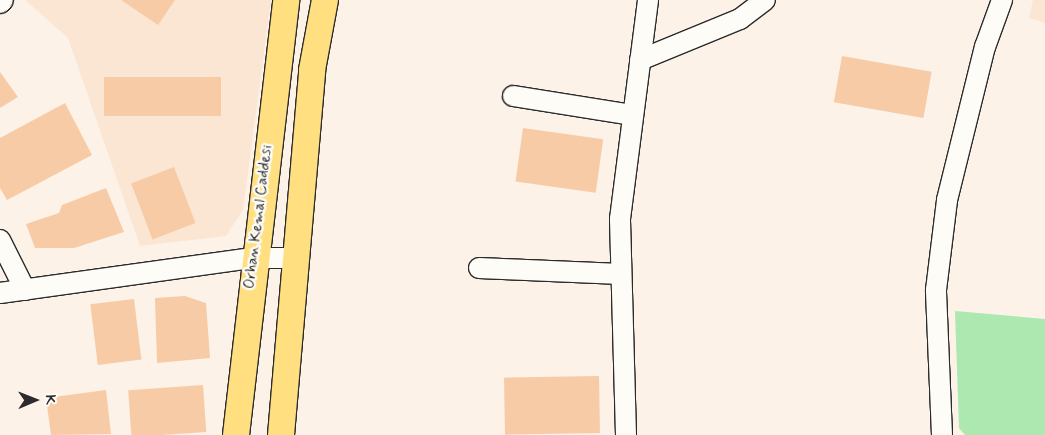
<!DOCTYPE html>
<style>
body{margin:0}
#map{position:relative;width:1045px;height:435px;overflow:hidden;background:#fcf2e7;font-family:Mynerve,sans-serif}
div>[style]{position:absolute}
.built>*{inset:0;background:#fbe6d4}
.green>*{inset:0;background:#ace8af}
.building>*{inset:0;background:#f8cba7;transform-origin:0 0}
.roads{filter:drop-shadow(1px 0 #2b2b2b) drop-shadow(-1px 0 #2b2b2b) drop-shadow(0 1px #2b2b2b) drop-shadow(0 -1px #2b2b2b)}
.minor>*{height:20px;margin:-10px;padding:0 10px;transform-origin:10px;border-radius:10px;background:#fdfcf7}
.major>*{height:26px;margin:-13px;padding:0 13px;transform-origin:13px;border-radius:13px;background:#ffdf80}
span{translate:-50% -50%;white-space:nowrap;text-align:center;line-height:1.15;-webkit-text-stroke:5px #fdfcf7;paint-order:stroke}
.street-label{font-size:15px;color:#2b2b2b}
.north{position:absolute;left:10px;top:375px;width:50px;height:50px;-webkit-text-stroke:4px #fdfcf7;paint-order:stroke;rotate:89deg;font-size:14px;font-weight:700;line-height:20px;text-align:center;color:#2b2b2b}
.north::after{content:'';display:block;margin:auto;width:18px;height:22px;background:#2b2b2b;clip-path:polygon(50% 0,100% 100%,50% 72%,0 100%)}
</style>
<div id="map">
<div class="built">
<i style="clip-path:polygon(25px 0,271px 0,243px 210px,226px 236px,140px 246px,68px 38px)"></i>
<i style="clip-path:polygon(1033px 0,1045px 0,1045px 23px,1029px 18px)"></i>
</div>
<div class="green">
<i style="clip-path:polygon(955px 311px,1045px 319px,1045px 435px,965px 435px,959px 428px)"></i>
</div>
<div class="building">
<i style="clip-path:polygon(121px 0,175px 0,158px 25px)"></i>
<i style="left:842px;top:56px;width:91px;height:47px;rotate:10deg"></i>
<i style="clip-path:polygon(0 72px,18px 97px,0 108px)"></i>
<i style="left:104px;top:77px;width:117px;height:39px"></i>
<i style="clip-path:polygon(65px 103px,92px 155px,7px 200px,0 188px,0 138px)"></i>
<i style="left:523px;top:128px;width:81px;height:54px;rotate:8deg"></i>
<i style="left:174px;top:167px;width:60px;height:46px;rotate:69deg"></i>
<i style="clip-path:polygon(106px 188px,124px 232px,74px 248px,35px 248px,26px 224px,59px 213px,62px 205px)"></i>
<i style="clip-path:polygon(185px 296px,206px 303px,210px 358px,157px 363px,155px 298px)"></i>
<i style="left:134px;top:299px;width:61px;height:44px;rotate:83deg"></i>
<i style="left:599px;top:376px;width:57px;height:95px;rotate:89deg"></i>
<i style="left:203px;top:385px;width:47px;height:75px;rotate:86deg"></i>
<i style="clip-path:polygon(106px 390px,111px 434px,51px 435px,46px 398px)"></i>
</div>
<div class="roads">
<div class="minor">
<i style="left:0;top:3px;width:4px;rotate:-45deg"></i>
<i style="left:640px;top:60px;width:108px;rotate:-22.3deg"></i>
<i style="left:740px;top:19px;width:31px;rotate:-37deg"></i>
<i style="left:513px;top:96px;width:121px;rotate:9.1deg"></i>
<i style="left:0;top:240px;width:56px;rotate:63.4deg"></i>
<i style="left:479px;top:268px;width:142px;rotate:2.4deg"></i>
<i style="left:0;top:293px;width:255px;rotate:-7.9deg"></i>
<i style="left:253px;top:258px;width:42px"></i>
<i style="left:626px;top:435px;width:216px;rotate:-91.6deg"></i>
<i style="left:620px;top:219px;width:221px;rotate:-82.7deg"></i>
<i style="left:942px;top:435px;width:145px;rotate:-92.4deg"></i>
<i style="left:936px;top:290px;width:91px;rotate:-83deg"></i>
<i style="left:947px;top:200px;width:158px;rotate:-76.1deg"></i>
<i style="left:985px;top:47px;width:50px;rotate:-70.1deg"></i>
</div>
<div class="major">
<i style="left:236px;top:435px;width:438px;rotate:-83.4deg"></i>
<i style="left:281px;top:435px;width:366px;rotate:-85.1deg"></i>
<i style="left:312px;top:70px;width:71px;rotate:-79.5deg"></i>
</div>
</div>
<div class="street-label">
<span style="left:259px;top:217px;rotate:-83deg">Orhan Kemal Caddesi</span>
</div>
<div class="north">K</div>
</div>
